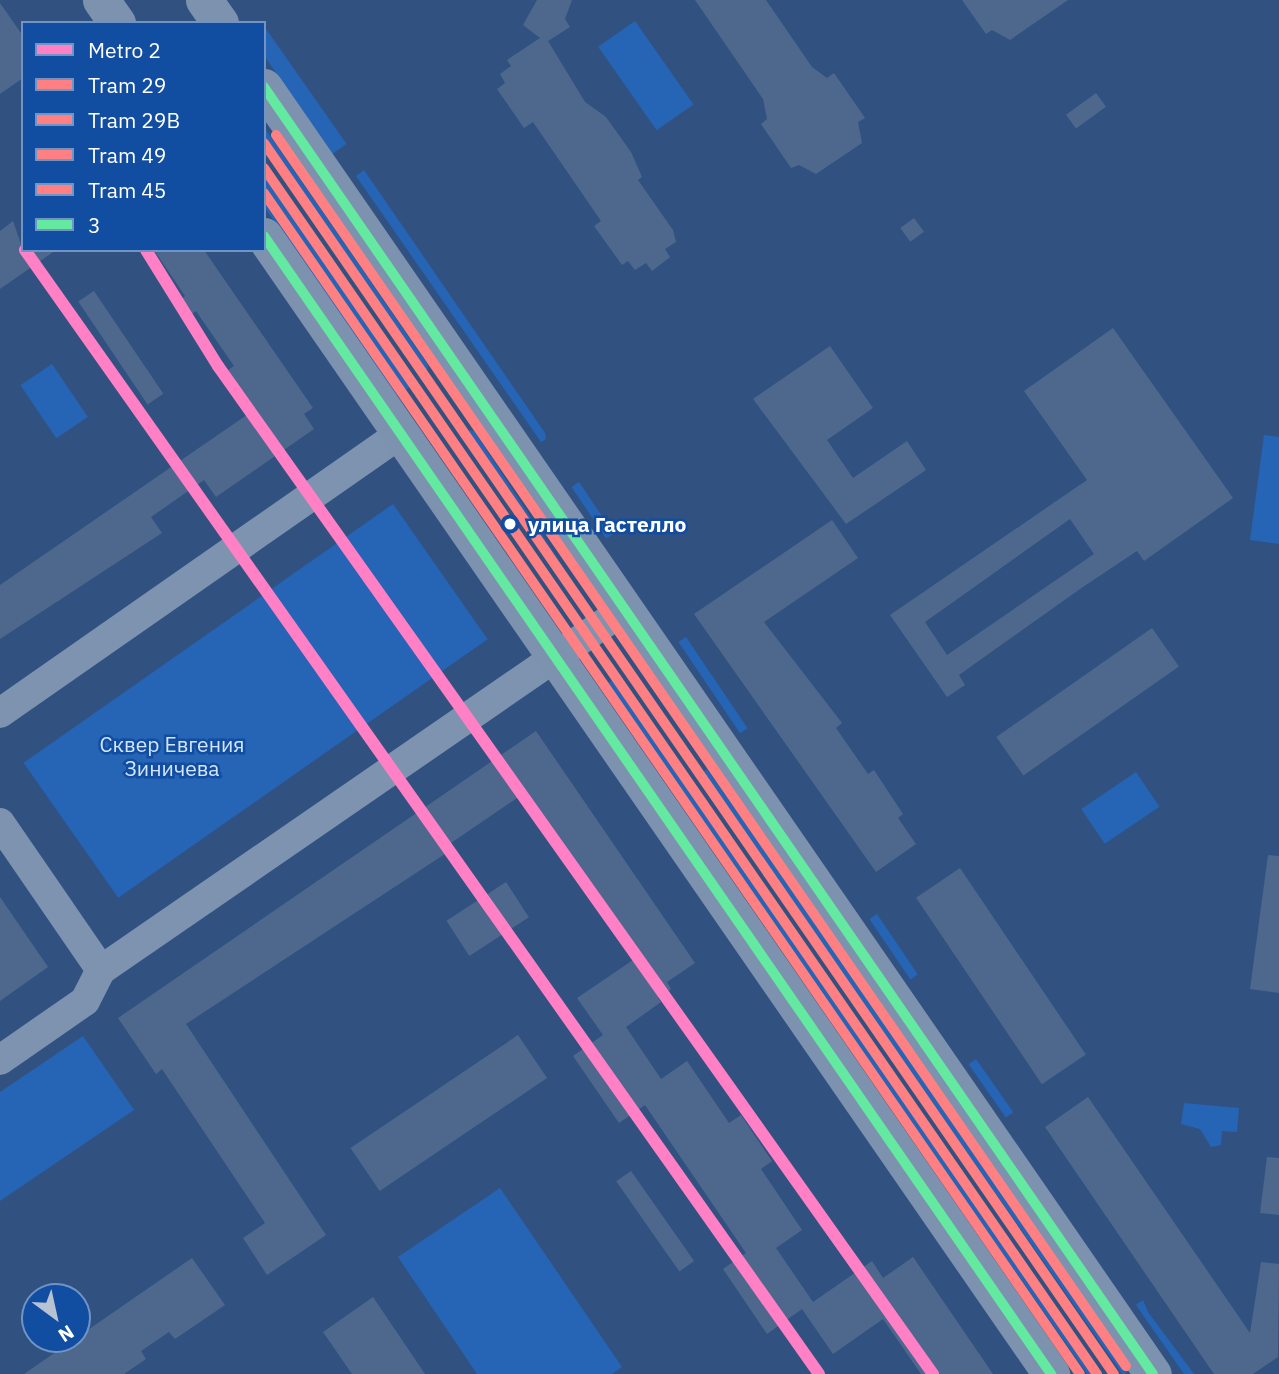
<!DOCTYPE html>
<meta charset="utf-8">
<style>
body{margin:0}
#map{position:relative;width:1279px;height:1374px;overflow:hidden;background:#315280;font-family:"IBM Plex Sans",sans-serif}
div>[style]{position:absolute}
.green>*{inset:0;background:#2664b6;transform-origin:0 0}
.building>*{inset:0;background:#4d688c;transform-origin:0 0}
.minor>*{height:30px;margin:-15px;padding:0 15px;transform-origin:15px;border-radius:15px;background:#7d93b0}
.major>*{height:37px;margin:-18.5px;padding:0 18.5px;transform-origin:18.5px;border-radius:18.5px;background:#7c92af}
.bus-1>*{height:10px;margin:-5px;padding:0 5px;transform-origin:5px;border-radius:5px;background:#64e9a0}
.tram-1>*{height:10px;margin:-5px;padding:0 5px;transform-origin:5px;border-radius:5px;background:#ff8082}
.tram-2>*{height:10px;margin:-5px;padding:0 5px;transform-origin:5px;border-radius:5px;background:#ff8082}
.tram-3>*{height:10px;margin:-5px;padding:0 5px;transform-origin:5px;border-radius:5px;background:#ff8082}
.tram-4>*{height:10px;margin:-5px;padding:0 5px;transform-origin:5px;border-radius:5px;background:#ff8082}
.metro-1>*{height:12px;margin:-6px;padding:0 6px;transform-origin:6px;border-radius:6px;background:#ff80c5}
.dots>*{width:19px;height:19px;translate:-50% -50%;box-sizing:border-box;border:4px solid #114da0;border-radius:50%}
span{translate:-50% -50%;white-space:nowrap;text-align:center;line-height:1.15;-webkit-text-stroke:5px #114da0;paint-order:stroke}
.stop-label{font-size:21px;color:#fff;font-weight:700}
.left{translate:0 -50%;text-align:left}
.park-label{font-size:21px;color:#d3e6fe}
.legend{position:absolute;left:21px;top:21px;width:245px;height:231px;box-sizing:border-box;background:#114da0;border:2px solid #7094c6;margin:0;padding:9px 12px;list-style:none;font-size:21px;color:#fff}
.legend li{display:flex;align-items:center;gap:14px;height:35px}
.legend b{width:35px;border:2px solid #7094c6}
.north{position:absolute;left:21px;top:1283px;width:70px;height:70px;box-sizing:border-box;background:#114da0;border:2px solid #7094c6;border-radius:50%;rotate:147deg;font-size:19px;font-weight:700;line-height:28px;text-align:center;color:#fff}
.north::after{content:'';display:block;margin:auto;width:24px;height:32px;background:#b7c2d3;clip-path:polygon(50% 0,100% 100%,50% 72%,0 100%)}
</style>
<div id="map">
<div class="green">
<i style="left:635px;top:21px;width:102px;height:45px;rotate:55deg"></i>
<i style="left:264px;top:26px;width:144px;height:17px;rotate:55deg"></i>
<i style="clip-path:polygon(264px 127px,428px 365px,427px 374px,264px 139px)"></i>
<i style="clip-path:polygon(364px 170px,545px 433px,546px 439px,541px 442px,356px 176px)"></i>
<i style="left:264px;top:172px;width:260px;height:20px;rotate:55deg"></i>
<i style="left:52px;top:364px;width:64px;height:38px;rotate:56deg"></i>
<i style="clip-path:polygon(468px 430px,474px 431px,566px 571px)"></i>
<i style="clip-path:polygon(1264px 435px,1279px 437px,1279px 544px,1250px 540px)"></i>
<i style="left:579px;top:482px;width:62px;height:9px;rotate:56deg"></i>
<i style="left:393px;top:504px;width:165px;height:451px;rotate:55deg"></i>
<i style="left:686px;top:637px;width:110px;height:9px;rotate:56deg"></i>
<i style="left:614px;top:679px;width:845px;height:11px;rotate:55deg"></i>
<i style="left:707px;top:769px;width:735px;height:7px;rotate:55deg"></i>
<i style="left:1136px;top:772px;width:42px;height:66px;rotate:56deg"></i>
<i style="left:877px;top:914px;width:73px;height:9px;rotate:56deg"></i>
<i style="clip-path:polygon(83px 1036px,134px 1110px,0 1201px,0 1092px)"></i>
<i style="left:976px;top:1059px;width:65px;height:9px;rotate:55deg"></i>
<i style="clip-path:polygon(1184px 1103px,1239px 1108px,1237px 1132px,1222px 1131px,1221px 1145px,1211px 1147px,1200px 1129px,1181px 1124px)"></i>
<i style="clip-path:polygon(500px 1188px,622px 1367px,612px 1374px,477px 1374px,398px 1257px)"></i>
<i style="clip-path:polygon(1143px 1300px,1148px 1312px,1194px 1374px,1184px 1374px,1136px 1305px)"></i>
</div>
<div class="building">
<i style="clip-path:polygon(537px 0,572px 0,565px 19px,570px 27px,548px 41px,585px 102px,606px 117px,631px 152px,642px 177px,638px 180px,673px 230px,676px 242px,665px 249px,670px 257px,652px 271px,646px 263px,635px 270px,628px 261px,622px 265px,594px 226px,601px 221px,533px 122px,524px 128px,497px 89px,505px 83px,500px 74px,511px 66px,507px 60px,540px 38px,523px 25px)"></i>
<i style="clip-path:polygon(695px 0,766px 0,812px 67px,827px 78px,834px 73px,865px 118px,858px 122px,862px 143px,816px 174px,799px 165px,791px 168px,761px 124px,767px 119px,763px 99px)"></i>
<i style="clip-path:polygon(962px 0,1068px 0,1010px 40px,992px 30px,986px 34px)"></i>
<i style="clip-path:polygon(0 3px,23px 36px,23px 78px,0 94px)"></i>
<i style="left:1096px;top:93px;width:17px;height:37px;rotate:54deg"></i>
<i style="left:914px;top:218px;width:17px;height:17px;rotate:54deg"></i>
<i style="clip-path:polygon(13px 221px,23px 250px,56px 250px,0 289px,0 231px)"></i>
<i style="clip-path:polygon(154px 250px,204px 250px,313px 408px,304px 414px,314px 429px,216px 497px,204px 480px,151px 517px,162px 533px,0 639px,0 585px,254px 410px,227px 371px,234px 366px,196px 311px,189px 316px,179px 301px,185px 296px)"></i>
<i style="left:94px;top:291px;width:124px;height:19px;rotate:56deg"></i>
<i style="clip-path:polygon(evenodd,1113px 328px,1233px 498px,1144px 561px,1137px 551px,1080px 589px,959px 675px,965px 685px,947px 697px,890px 615px,1087px 480px,1024px 391px,1113px 328px,1070px 519px,1094px 554px,947px 655px,925px 622px,1070px 519px)"></i>
<i style="clip-path:polygon(830px 346px,873px 408px,827px 440px,853px 478px,907px 441px,926px 470px,846px 524px,753px 399px)"></i>
<i style="clip-path:polygon(832px 520px,858px 558px,764px 622px,842px 723px,836px 728px,868px 774px,874px 770px,903px 814px,898px 818px,916px 844px,876px 872px,694px 614px)"></i>
<i style="left:1152px;top:628px;width:47px;height:190px;rotate:55deg"></i>
<i style="clip-path:polygon(536px 731px,695px 963px,667px 982px,671px 989px,658px 998px,661px 1002px,626px 1027px,661px 1079px,687px 1061px,729px 1123px,741px 1115px,772px 1161px,761px 1169px,802px 1230px,776px 1248px,813px 1302px,872px 1261px,883px 1278px,913px 1257px,993px 1374px,921px 1374px,883px 1319px,833px 1354px,802px 1309px,767px 1334px,723px 1269px,746px 1253px,645px 1105px,619px 1123px,573px 1056px,603px 1035px,577px 998px,633px 960px,520px 796px,448px 845px,451px 850px,186px 1024px,326px 1235px,267px 1275px,243px 1238px,265px 1223px,162px 1069px,156px 1074px,118px 1018px)"></i>
<i style="clip-path:polygon(1268px 855px,1279px 856px,1279px 993px,1250px 989px)"></i>
<i style="left:960px;top:868px;width:225px;height:53px;rotate:56deg"></i>
<i style="left:506px;top:882px;width:42px;height:71px;rotate:57deg"></i>
<i style="clip-path:polygon(0 897px,48px 967px,0 1001px)"></i>
<i style="left:518px;top:1035px;width:52px;height:202px;rotate:56deg"></i>
<i style="clip-path:polygon(1088px 1097px,1250px 1333px,1261px 1262px,1279px 1264px,1278px 1357px,1253px 1374px,1214px 1374px,1045px 1127px)"></i>
<i style="clip-path:polygon(1267px 1157px,1279px 1158px,1279px 1215px,1260px 1213px)"></i>
<i style="left:631px;top:1171px;width:110px;height:18px;rotate:55deg"></i>
<i style="clip-path:polygon(192px 1258px,225px 1305px,175px 1339px,169px 1332px,141px 1351px,146px 1359px,124px 1374px,24px 1374px)"></i>
<i style="clip-path:polygon(373px 1297px,425px 1374px,352px 1374px,323px 1332px)"></i>
</div>
<div class="minor">
<i style="left:0;top:713px;width:490px;rotate:-34.9deg"></i>
<i style="left:0;top:823px;width:178px;rotate:55.5deg"></i>
<i style="left:0;top:1060px;width:103px;rotate:-34.8deg"></i>
<i style="left:85px;top:1001px;width:35px;rotate:-63deg"></i>
<i style="left:101px;top:970px;width:636px;rotate:-34.56deg"></i>
</div>
<div class="major">
<i style="left:101px;top:0;width:28px;rotate:55deg"></i>
<i style="left:204px;top:0;width:28px;rotate:55deg"></i>
<i style="left:264px;top:87px;width:1564px;rotate:55.37deg"></i>
<i style="left:264px;top:236px;width:1384px;rotate:55.33deg"></i>
</div>
<div class="bus-1">
<i style="left:264px;top:87px;width:1564px;rotate:55.37deg"></i>
<i style="left:264px;top:236px;width:1384px;rotate:55.33deg"></i>
</div>
<div class="tram-1">
<i style="left:264px;top:143px;width:1496px;rotate:55.38deg"></i>
</div>
<div class="tram-2">
<i style="left:264px;top:168px;width:1466px;rotate:55.37deg"></i>
</div>
<div class="tram-3">
<i style="left:276px;top:135px;width:1496px;rotate:55.38deg"></i>
</div>
<div class="tram-4">
<i style="left:264px;top:193px;width:1435px;rotate:55.36deg"></i>
</div>
<div class="metro-1">
<i style="left:25px;top:250px;width:1376px;rotate:54.76deg"></i>
<i style="left:146px;top:250px;width:137px;rotate:58.2deg"></i>
<i style="left:218px;top:366px;width:1236px;rotate:54.65deg"></i>
</div>
<div class="dots">
<i style="left:510px;top:524px;background:#fff"></i>
</div>
<div class="stop-label">
<span class="left" style="left:528px;top:524px">улица Гастелло</span>
</div>
<div class="park-label">
<span style="left:172px;top:756px">Сквер Евгения<br>Зиничева</span>
</div>
<ul class="legend">
<li><b style="height:9px;background:#ff80c5"></b>Metro 2</li>
<li><b style="height:9px;background:#ff8082"></b>Tram 29</li>
<li><b style="height:9px;background:#ff8082"></b>Tram 29В</li>
<li><b style="height:9px;background:#ff8082"></b>Tram 49</li>
<li><b style="height:9px;background:#ff8082"></b>Tram 45</li>
<li><b style="height:9px;background:#64e9a0"></b>3</li>
</ul>
<div class="north">N</div>
</div>
